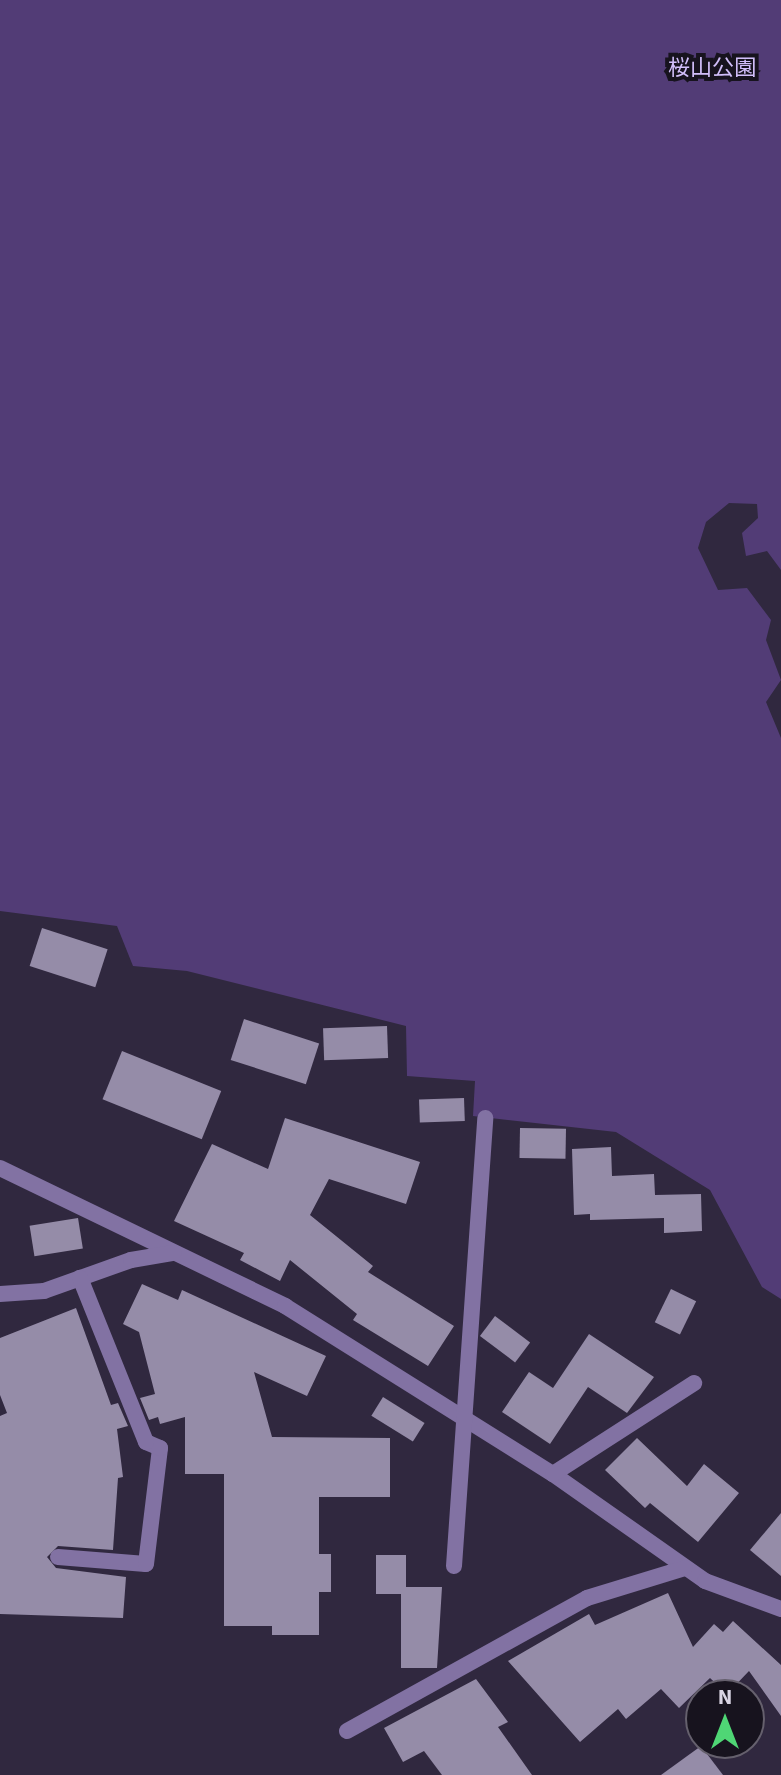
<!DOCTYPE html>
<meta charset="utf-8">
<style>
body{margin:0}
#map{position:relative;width:781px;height:1775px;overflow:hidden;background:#30283f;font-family:"Source Sans 3","Noto Sans JP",sans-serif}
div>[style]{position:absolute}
.green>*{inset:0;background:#523c76}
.building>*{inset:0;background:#958ca8;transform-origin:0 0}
.street>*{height:16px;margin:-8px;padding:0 8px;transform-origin:8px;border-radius:8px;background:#8272a3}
span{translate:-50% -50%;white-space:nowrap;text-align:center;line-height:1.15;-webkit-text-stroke:8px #17131e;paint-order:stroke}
.park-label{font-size:22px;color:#d1bef9}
.north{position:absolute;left:685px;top:1679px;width:80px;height:80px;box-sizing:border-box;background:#17131e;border:2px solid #65606d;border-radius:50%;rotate:0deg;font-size:22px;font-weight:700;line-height:32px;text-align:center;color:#d9d4e3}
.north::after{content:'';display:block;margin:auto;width:28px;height:36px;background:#4fd675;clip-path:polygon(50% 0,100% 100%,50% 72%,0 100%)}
</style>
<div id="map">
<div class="green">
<i style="clip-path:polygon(0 0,781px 0,781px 570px,767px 551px,746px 556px,742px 533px,758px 518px,757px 504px,729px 503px,706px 522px,698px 548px,718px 590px,747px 588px,771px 620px,766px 640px,781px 680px,766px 702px,781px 738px,781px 1299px,762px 1287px,710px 1190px,616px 1132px,473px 1116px,475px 1081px,407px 1076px,406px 1026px,187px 971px,133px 966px,117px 926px,0 911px)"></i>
</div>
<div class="building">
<i style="left:42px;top:928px;width:69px;height:40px;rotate:18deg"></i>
<i style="left:244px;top:1019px;width:79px;height:43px;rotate:18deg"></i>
<i style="left:387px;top:1026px;width:32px;height:64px;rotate:88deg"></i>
<i style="left:122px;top:1051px;width:107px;height:52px;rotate:22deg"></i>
<i style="left:464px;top:1098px;width:23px;height:45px;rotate:88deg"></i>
<i style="clip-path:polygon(285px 1118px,420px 1162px,406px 1204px,329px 1179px,310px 1215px,373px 1266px,368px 1272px,454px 1326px,428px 1366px,353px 1320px,357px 1314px,290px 1260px,280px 1281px,240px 1260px,244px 1253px,174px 1221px,212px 1144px,268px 1169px)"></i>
<i style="left:520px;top:1128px;width:46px;height:30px;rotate:1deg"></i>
<i style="clip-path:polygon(611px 1147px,612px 1176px,654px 1174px,655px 1195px,701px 1194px,702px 1231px,664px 1233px,664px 1218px,590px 1220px,590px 1214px,574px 1215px,572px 1149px)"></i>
<i style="left:78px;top:1218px;width:31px;height:49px;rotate:81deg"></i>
<i style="clip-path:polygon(142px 1284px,178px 1300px,182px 1290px,326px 1356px,307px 1396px,254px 1372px,272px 1437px,390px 1438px,390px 1497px,319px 1497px,319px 1554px,331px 1554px,331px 1592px,319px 1592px,319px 1635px,272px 1635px,272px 1626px,224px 1626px,224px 1474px,185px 1474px,185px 1417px,160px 1424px,158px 1417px,149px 1420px,140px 1398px,155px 1394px,139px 1332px,123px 1324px)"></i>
<i style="left:671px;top:1289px;width:28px;height:37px;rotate:26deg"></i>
<i style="clip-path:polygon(76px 1308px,111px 1405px,118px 1403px,128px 1426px,117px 1429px,123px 1477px,118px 1478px,113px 1550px,58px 1546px,47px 1557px,56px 1568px,126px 1577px,123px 1618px,0 1614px,0 1416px,7px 1413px,0 1395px,0 1338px)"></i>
<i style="left:495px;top:1316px;width:44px;height:25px;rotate:37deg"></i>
<i style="clip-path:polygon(589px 1334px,654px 1377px,627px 1413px,588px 1387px,550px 1444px,502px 1412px,529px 1372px,553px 1388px)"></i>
<i style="left:383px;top:1397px;width:49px;height:22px;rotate:32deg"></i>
<i style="clip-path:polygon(637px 1438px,687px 1486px,704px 1464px,739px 1493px,698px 1542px,650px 1503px,645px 1508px,605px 1470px)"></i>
<i style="clip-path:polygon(781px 1513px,781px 1576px,750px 1550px)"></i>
<i style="clip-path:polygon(376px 1555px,406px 1555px,406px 1587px,442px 1587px,437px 1668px,401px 1668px,401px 1594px,376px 1594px)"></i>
<i style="clip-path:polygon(668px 1593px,693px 1647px,714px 1624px,723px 1632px,733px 1621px,781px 1665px,781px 1716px,749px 1671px,727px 1694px,710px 1678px,679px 1708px,661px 1689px,626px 1719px,618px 1709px,580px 1742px,508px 1661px,589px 1614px,595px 1625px)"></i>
<i style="clip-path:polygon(476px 1679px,508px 1722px,498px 1727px,532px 1775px,442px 1775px,424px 1751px,403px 1762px,384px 1728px)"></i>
<i style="clip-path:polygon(701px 1746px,723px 1775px,661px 1775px)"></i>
</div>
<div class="street">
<i style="left:0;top:1168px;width:317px;rotate:25.8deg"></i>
<i style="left:285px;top:1306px;width:316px;rotate:32.1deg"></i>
<i style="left:553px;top:1474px;width:186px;rotate:35.1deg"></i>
<i style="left:705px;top:1581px;width:81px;rotate:20.2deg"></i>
<i style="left:0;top:1294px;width:44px;rotate:-3.9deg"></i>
<i style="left:44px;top:1291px;width:92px;rotate:-19.6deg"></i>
<i style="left:131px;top:1260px;width:43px;rotate:-9.5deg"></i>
<i style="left:553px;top:1474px;width:168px;rotate:-32.8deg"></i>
<i style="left:58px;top:1557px;width:88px;rotate:4.5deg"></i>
<i style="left:146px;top:1564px;width:117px;rotate:-83.1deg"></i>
<i style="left:160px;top:1448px;width:15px;rotate:-157deg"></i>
<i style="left:146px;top:1442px;width:177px;rotate:-111.9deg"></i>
<i style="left:454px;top:1566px;width:449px;rotate:-86deg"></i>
<i style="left:347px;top:1731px;width:274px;rotate:-29deg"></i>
<i style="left:587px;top:1598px;width:102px;rotate:-17deg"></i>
</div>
<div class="park-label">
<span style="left:712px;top:69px">桜山公園</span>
</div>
<div class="north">N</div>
</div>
